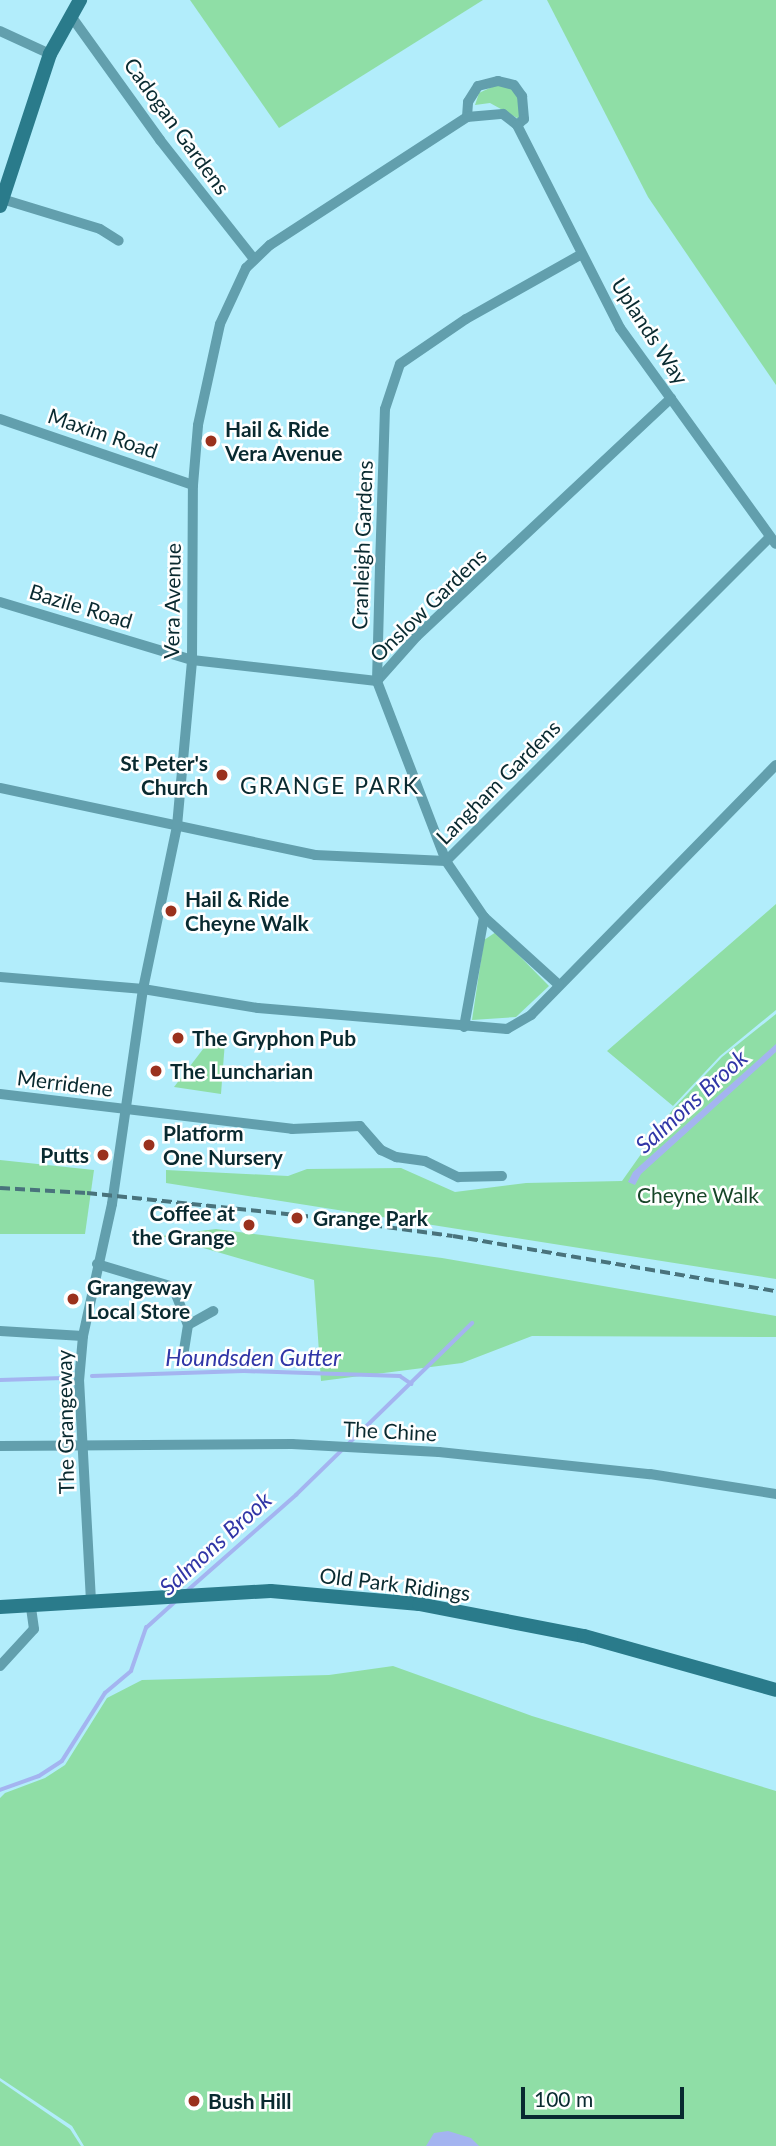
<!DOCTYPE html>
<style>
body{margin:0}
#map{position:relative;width:776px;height:2146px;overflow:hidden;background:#b2edfb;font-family:Lato,sans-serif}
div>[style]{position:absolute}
.green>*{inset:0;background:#8fdea6}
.water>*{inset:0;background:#a4b4f0}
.stream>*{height:3.5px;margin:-1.75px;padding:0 1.75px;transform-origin:1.75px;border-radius:1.75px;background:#a4b4f0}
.street>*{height:10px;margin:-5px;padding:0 5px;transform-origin:5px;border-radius:5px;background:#629fad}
.secondary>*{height:14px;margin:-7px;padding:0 7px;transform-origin:7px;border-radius:7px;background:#2a7b8b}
.rail>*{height:3.5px;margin-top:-1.75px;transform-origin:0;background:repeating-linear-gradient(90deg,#49737c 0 10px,transparent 0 15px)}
.dots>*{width:19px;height:19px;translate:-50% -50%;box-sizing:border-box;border:4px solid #fff;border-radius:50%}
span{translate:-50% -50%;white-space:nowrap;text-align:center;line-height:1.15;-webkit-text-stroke:5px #fff;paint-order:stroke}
.street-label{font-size:21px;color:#092a30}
.poi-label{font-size:21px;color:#092a30;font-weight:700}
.left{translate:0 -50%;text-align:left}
.right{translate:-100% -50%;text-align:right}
.park-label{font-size:21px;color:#184629}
.neighbourhood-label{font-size:23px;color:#092a30;letter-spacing:2px}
.water-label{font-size:23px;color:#3036a7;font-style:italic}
.scale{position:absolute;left:521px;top:2087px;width:163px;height:32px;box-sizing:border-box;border:4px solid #092a30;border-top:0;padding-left:9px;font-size:21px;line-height:24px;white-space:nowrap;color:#092a30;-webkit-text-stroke:5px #fff;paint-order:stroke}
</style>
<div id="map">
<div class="green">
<i style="clip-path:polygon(190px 0,483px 0,279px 128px)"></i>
<i style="clip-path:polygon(547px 0,776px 0,776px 385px,648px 197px)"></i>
<i style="clip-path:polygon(496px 85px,511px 88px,522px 102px,519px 119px,490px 103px,475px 105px,479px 93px)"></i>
<i style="clip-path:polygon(776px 904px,776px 1010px,720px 1056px,673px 1106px,607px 1051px)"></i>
<i style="clip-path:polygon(496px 932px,549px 986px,516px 1017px,472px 1020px,484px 940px)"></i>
<i style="clip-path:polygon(776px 1014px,776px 1279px,166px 1183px,166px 1170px,288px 1176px,307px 1169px,401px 1168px,455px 1192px,526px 1183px,622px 1181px,673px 1109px,722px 1057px)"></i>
<i style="clip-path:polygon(210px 1040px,225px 1041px,221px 1094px,174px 1087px)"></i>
<i style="clip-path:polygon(0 1160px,94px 1170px,85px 1234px,0 1234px)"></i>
<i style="clip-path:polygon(216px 1229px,442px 1258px,776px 1316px,776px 1337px,532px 1336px,462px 1363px,321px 1381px,314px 1280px,162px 1236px)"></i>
<i style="clip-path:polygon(393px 1666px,532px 1716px,776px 1791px,776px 2146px,84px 2146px,72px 2126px,0 2078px,0 1798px,5px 1793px,45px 1778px,65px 1765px,107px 1698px,142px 1680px,329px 1675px)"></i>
<i style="clip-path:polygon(0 2081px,70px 2129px,81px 2146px,0 2146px)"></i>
</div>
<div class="water">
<i style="clip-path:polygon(776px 1044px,776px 1052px,641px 1174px,635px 1185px,628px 1182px,633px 1172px)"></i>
<i style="clip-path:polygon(448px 2131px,471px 2138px,479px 2146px,426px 2146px,434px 2133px)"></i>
</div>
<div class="stream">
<i style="left:92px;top:1376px;width:152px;rotate:-1.9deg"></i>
<i style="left:244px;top:1371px;width:156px;rotate:1.8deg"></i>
<i style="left:400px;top:1376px;width:14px;rotate:34deg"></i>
<i style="left:0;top:1380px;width:63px;rotate:-1.8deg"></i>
<i style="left:188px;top:1590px;width:144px;rotate:-41.3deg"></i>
<i style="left:296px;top:1495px;width:246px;rotate:-44.3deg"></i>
<i style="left:0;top:1790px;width:41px;rotate:-19.7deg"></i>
<i style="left:39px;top:1776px;width:27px;rotate:-33deg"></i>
<i style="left:62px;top:1761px;width:80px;rotate:-57.7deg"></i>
<i style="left:105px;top:1693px;width:34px;rotate:-40deg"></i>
<i style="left:131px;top:1671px;width:46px;rotate:-70.8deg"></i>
<i style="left:146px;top:1628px;width:39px;rotate:-42deg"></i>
</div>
<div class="street">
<i style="left:71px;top:16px;width:153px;rotate:54.3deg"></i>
<i style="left:160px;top:140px;width:152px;rotate:51.7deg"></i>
<i style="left:0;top:31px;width:55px;rotate:24.7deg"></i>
<i style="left:467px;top:117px;width:15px;rotate:-86deg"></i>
<i style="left:468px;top:102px;width:19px;rotate:-58deg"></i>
<i style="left:478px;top:86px;width:21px;rotate:-14deg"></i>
<i style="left:498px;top:81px;width:16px;rotate:14deg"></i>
<i style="left:514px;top:85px;width:14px;rotate:54deg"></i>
<i style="left:522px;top:96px;width:23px;rotate:85deg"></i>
<i style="left:524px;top:119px;width:9px;rotate:139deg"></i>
<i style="left:2px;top:199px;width:102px;rotate:17deg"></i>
<i style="left:100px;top:229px;width:22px;rotate:32deg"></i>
<i style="left:0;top:419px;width:204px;rotate:18.9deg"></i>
<i style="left:0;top:602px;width:201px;rotate:16.8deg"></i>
<i style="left:192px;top:660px;width:186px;rotate:6.5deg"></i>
<i style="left:377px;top:681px;width:60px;rotate:-48.4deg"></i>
<i style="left:417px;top:636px;width:348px;rotate:-43.1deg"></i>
<i style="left:0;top:788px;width:322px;rotate:12deg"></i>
<i style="left:315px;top:855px;width:131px;rotate:2.6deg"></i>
<i style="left:446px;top:861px;width:458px;rotate:-45deg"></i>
<i style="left:0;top:977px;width:144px;rotate:4.8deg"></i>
<i style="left:143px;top:989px;width:117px;rotate:9.4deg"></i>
<i style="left:258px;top:1008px;width:250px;rotate:4.8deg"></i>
<i style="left:507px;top:1029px;width:28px;rotate:-30deg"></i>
<i style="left:531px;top:1015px;width:350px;rotate:-45.6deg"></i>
<i style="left:559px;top:985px;width:101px;rotate:-137.8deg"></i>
<i style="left:484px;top:917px;width:68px;rotate:-124.2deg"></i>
<i style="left:446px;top:861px;width:193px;rotate:-111deg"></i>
<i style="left:377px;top:681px;width:114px;rotate:-88.5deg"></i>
<i style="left:380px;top:567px;width:158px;rotate:-88.2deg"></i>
<i style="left:385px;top:409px;width:47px;rotate:-71.6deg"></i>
<i style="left:400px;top:364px;width:80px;rotate:-34.3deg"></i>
<i style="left:466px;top:319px;width:131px;rotate:-29.3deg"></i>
<i style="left:464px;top:1027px;width:112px;rotate:-79.7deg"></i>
<i style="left:0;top:1094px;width:294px;rotate:6.8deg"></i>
<i style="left:292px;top:1129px;width:68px;rotate:-2.5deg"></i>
<i style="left:360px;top:1126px;width:32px;rotate:49deg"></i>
<i style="left:381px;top:1150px;width:17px;rotate:25deg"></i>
<i style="left:396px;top:1157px;width:29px;rotate:8deg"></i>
<i style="left:425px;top:1161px;width:37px;rotate:26deg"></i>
<i style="left:458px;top:1177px;width:44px;rotate:-1.3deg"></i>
<i style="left:97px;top:1264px;width:79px;rotate:16.8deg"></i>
<i style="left:173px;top:1287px;width:41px;rotate:68.5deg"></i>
<i style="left:188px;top:1325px;width:36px;rotate:99deg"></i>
<i style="left:188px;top:1325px;width:29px;rotate:-29deg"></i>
<i style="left:0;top:1331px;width:83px;rotate:3.4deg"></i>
<i style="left:0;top:1446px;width:292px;rotate:-0.4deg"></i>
<i style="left:292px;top:1444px;width:147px;rotate:3.1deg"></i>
<i style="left:439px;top:1452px;width:212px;rotate:6deg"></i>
<i style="left:650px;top:1474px;width:128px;rotate:9deg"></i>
<i style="left:91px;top:1601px;width:220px;rotate:-93.1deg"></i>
<i style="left:79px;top:1381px;width:45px;rotate:-84.9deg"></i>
<i style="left:83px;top:1336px;width:135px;rotate:-77.6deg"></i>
<i style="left:112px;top:1204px;width:217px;rotate:-81.8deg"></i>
<i style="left:143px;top:989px;width:167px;rotate:-78.2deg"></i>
<i style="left:177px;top:826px;width:167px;rotate:-84.8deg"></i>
<i style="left:192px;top:660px;width:175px;rotate:-89.7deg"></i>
<i style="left:193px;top:485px;width:60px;rotate:-85.2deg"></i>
<i style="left:198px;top:425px;width:103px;rotate:-77.7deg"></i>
<i style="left:220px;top:324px;width:62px;rotate:-65.1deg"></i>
<i style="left:246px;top:268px;width:33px;rotate:-44deg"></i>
<i style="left:270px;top:245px;width:235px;rotate:-33deg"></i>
<i style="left:467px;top:117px;width:36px;rotate:-5deg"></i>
<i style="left:503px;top:114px;width:18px;rotate:38deg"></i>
<i style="left:517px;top:125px;width:228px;rotate:63.1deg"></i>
<i style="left:620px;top:328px;width:266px;rotate:54.2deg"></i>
<i style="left:0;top:1666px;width:50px;rotate:-47.4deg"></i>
<i style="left:34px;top:1629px;width:21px;rotate:-98deg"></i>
</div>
<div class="secondary">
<i style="left:0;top:206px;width:160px;rotate:-71.8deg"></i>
<i style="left:50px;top:54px;width:62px;rotate:-60.9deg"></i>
<i style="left:0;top:1607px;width:271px;rotate:-3.4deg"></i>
<i style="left:271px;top:1591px;width:149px;rotate:5deg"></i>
<i style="left:419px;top:1604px;width:168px;rotate:11deg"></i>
<i style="left:584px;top:1636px;width:199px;rotate:15.7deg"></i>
</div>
<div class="rail">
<i style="left:0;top:1188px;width:87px;rotate:3.3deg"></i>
<i style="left:87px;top:1193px;width:212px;rotate:6deg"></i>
<i style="left:298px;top:1215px;width:156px;rotate:7.7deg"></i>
<i style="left:453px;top:1236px;width:328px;rotate:9.7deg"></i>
</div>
<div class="dots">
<i style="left:211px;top:441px;background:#9a311d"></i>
<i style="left:222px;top:775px;background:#9a311d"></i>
<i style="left:171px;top:911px;background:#9a311d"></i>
<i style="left:178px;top:1038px;background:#9a311d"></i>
<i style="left:156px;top:1071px;background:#9a311d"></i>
<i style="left:149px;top:1145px;background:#9a311d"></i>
<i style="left:103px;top:1155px;background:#9a311d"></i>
<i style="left:297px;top:1218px;background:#9a311d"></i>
<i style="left:249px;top:1225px;background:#9a311d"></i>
<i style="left:73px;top:1299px;background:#9a311d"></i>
<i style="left:194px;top:2101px;background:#9a311d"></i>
</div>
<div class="street-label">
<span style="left:177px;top:126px;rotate:54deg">Cadogan Gardens</span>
<span style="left:650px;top:331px;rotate:57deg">Uplands Way</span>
<span style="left:103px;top:433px;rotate:19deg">Maxim Road</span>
<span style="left:362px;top:545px;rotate:-88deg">Cranleigh Gardens</span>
<span style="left:172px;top:601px;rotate:-89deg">Vera Avenue</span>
<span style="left:428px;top:605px;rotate:-44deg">Onslow Gardens</span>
<span style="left:81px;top:606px;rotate:17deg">Bazile Road</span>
<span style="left:498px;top:782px;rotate:-45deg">Langham Gardens</span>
<span style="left:65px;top:1083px;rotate:7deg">Merridene</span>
<span style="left:65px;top:1422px;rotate:-91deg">The Grangeway</span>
<span style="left:390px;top:1431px;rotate:3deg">The Chine</span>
<span style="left:395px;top:1584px;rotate:7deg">Old Park Ridings</span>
</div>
<div class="poi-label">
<span class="left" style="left:225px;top:441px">Hail &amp; Ride<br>Vera Avenue</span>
<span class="right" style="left:208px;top:775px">St Peter's<br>Church</span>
<span class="left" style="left:185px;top:911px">Hail &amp; Ride<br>Cheyne Walk</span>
<span class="left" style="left:192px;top:1038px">The Gryphon Pub</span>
<span class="left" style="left:170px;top:1071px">The Luncharian</span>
<span class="left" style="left:163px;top:1145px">Platform<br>One Nursery</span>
<span class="right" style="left:89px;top:1155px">Putts</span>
<span class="right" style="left:235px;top:1225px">Coffee at<br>the Grange</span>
<span class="left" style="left:313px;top:1218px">Grange Park</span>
<span class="left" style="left:87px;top:1299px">Grangeway<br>Local Store</span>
<span class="left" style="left:208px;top:2101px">Bush Hill</span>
</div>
<div class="park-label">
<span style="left:698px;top:1195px">Cheyne Walk</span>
</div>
<div class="neighbourhood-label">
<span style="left:330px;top:785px">GRANGE PARK</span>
</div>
<div class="water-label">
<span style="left:691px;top:1101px;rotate:-42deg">Salmons Brook</span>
<span style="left:253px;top:1357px">Houndsden Gutter</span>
<span style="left:215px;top:1543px;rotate:-42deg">Salmons Brook</span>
</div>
<div class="scale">100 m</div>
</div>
